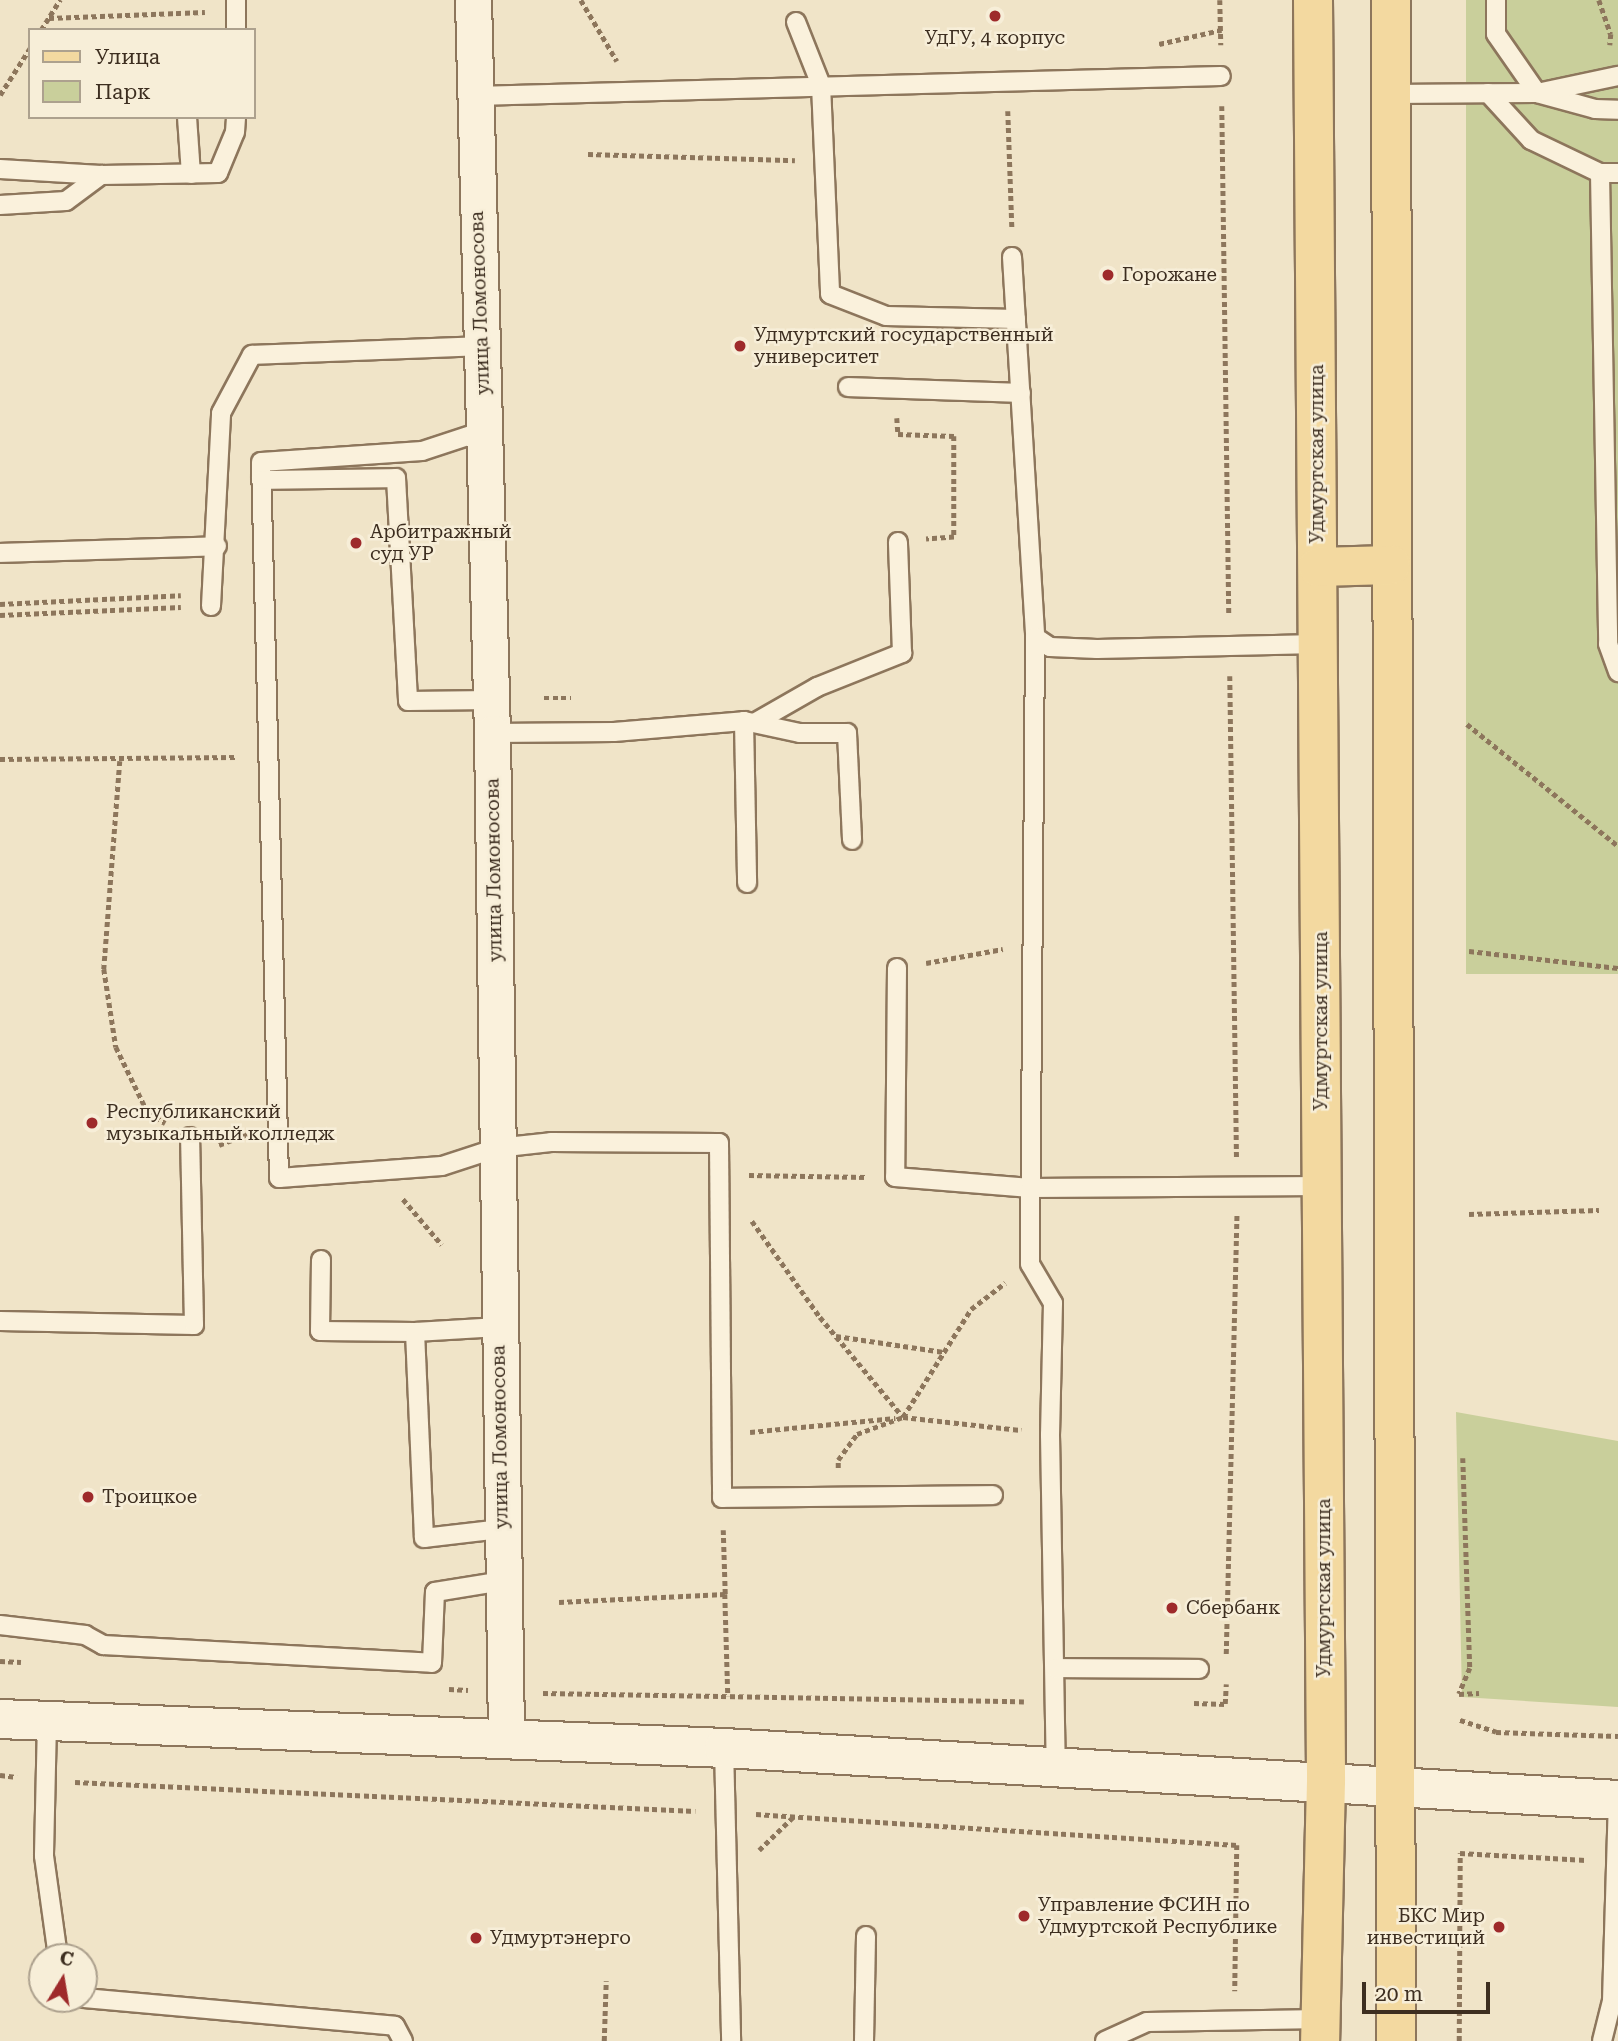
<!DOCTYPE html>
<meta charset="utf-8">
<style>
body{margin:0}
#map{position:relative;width:1618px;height:2041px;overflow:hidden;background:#f0e4c8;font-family:"Roboto Serif",serif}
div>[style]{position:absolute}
.green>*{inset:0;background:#c9cf9b;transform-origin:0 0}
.path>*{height:4.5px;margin-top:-2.25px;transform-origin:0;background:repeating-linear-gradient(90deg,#8d765c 0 5px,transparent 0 8.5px)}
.roads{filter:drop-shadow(2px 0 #8d765c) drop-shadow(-2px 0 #8d765c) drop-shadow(0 2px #8d765c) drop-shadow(0 -2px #8d765c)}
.lane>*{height:18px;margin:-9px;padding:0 9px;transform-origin:9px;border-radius:9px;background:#faf1dc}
.street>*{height:35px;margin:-17.5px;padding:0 17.5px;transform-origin:17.5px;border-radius:17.5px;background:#faf1dc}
.secondary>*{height:38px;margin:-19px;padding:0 19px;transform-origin:19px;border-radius:19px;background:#faf1dc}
.primary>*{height:38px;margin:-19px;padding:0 19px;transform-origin:19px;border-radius:19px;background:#f3d9a0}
.dots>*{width:19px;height:19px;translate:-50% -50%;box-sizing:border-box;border:4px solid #f7eed8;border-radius:50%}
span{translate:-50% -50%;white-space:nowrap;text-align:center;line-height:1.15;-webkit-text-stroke:5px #f7eed8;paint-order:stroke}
.poi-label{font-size:19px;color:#3d2e20}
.left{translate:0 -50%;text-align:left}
.right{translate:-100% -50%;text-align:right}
.street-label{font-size:19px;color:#3d2e20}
.legend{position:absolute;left:28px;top:28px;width:228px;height:91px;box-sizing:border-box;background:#f7eed8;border:2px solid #ada18e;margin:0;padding:9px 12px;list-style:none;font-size:21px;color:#3d2e20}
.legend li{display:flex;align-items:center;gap:14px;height:35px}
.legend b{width:35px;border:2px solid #ada18e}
.north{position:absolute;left:28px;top:1943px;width:70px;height:70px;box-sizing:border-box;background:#f7eed8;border:2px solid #ada18e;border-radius:50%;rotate:11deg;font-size:19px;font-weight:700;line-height:28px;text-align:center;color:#3d2e20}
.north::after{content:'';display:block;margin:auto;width:24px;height:32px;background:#9e2a2b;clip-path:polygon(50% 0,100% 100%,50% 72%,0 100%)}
.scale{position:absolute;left:1362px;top:1982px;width:128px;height:32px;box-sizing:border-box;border:4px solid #3d2e20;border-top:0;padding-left:9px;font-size:21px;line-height:24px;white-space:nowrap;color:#3d2e20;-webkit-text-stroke:5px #f7eed8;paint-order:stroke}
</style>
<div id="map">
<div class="green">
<i style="left:1466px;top:0;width:152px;height:974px"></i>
<i style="clip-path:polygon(1456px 1412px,1618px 1441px,1618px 1707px,1462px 1697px)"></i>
</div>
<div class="path">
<i style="left:581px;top:0;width:71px;rotate:59.5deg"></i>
<i style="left:1220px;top:0;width:45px;rotate:88.7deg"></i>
<i style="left:1599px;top:0;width:36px;rotate:71deg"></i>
<i style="left:1611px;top:34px;width:11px;rotate:95deg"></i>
<i style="left:49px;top:18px;width:156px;rotate:-2.2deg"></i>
<i style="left:41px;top:30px;width:36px;rotate:-58deg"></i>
<i style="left:1159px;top:44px;width:64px;rotate:-12.7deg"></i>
<i style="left:0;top:95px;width:56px;rotate:-57.4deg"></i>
<i style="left:1222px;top:106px;width:509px;rotate:89.21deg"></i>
<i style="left:1008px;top:111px;width:117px;rotate:88deg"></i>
<i style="left:588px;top:154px;width:207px;rotate:1.7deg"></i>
<i style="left:897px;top:418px;width:16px;rotate:86deg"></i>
<i style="left:898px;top:434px;width:56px;rotate:2deg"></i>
<i style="left:954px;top:436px;width:101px;rotate:90deg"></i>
<i style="left:954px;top:537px;width:28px;rotate:176deg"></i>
<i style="left:0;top:604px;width:181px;rotate:-2.8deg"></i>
<i style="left:0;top:615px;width:181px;rotate:-2.5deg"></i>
<i style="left:1230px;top:676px;width:481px;rotate:89.2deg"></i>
<i style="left:544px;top:698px;width:27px"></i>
<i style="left:1467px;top:724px;width:194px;rotate:38.9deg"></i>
<i style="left:0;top:759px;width:237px;rotate:-0.5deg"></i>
<i style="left:120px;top:761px;width:209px;rotate:94.4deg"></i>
<i style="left:104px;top:969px;width:79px;rotate:81.3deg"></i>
<i style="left:116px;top:1047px;width:73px;rotate:64.1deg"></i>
<i style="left:148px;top:1113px;width:20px;rotate:30deg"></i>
<i style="left:1469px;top:951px;width:150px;rotate:6.5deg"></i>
<i style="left:926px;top:963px;width:78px;rotate:-10.3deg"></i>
<i style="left:219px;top:1145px;width:30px;rotate:-21deg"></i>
<i style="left:749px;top:1175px;width:117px;rotate:1deg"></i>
<i style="left:403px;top:1199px;width:60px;rotate:49.7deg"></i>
<i style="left:1469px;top:1214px;width:130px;rotate:-1.8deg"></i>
<i style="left:752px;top:1221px;width:118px;rotate:54.7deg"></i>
<i style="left:820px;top:1317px;width:130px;rotate:50.3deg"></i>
<i style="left:836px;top:1336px;width:109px;rotate:8.4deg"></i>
<i style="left:903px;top:1417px;width:128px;rotate:-57.8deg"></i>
<i style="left:971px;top:1309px;width:43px;rotate:-37.4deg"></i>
<i style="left:750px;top:1432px;width:146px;rotate:-5.5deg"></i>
<i style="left:1463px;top:1458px;width:210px;rotate:88.1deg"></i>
<i style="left:1470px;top:1668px;width:28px;rotate:113deg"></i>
<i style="left:1459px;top:1694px;width:20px;rotate:-3deg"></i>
<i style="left:838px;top:1468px;width:8px;rotate:-90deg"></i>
<i style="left:838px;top:1460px;width:32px;rotate:-54deg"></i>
<i style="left:857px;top:1434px;width:49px;rotate:-20.3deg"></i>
<i style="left:903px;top:1417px;width:119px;rotate:6.3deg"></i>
<i style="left:725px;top:1594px;width:102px;rotate:88.3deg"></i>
<i style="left:559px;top:1602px;width:166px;rotate:-2.8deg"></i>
<i style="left:725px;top:1594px;width:64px;rotate:-91.8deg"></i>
<i style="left:1226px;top:1654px;width:439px;rotate:-88.6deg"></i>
<i style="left:0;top:1661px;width:21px;rotate:3deg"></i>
<i style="left:449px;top:1689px;width:19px;rotate:3deg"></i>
<i style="left:543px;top:1693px;width:481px;rotate:1deg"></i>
<i style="left:1194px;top:1703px;width:31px;rotate:2deg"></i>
<i style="left:1225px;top:1704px;width:20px;rotate:-87deg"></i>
<i style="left:1460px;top:1720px;width:38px;rotate:18deg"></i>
<i style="left:1496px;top:1732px;width:122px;rotate:1.9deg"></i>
<i style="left:0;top:1775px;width:17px;rotate:7deg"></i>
<i style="left:75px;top:1782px;width:621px;rotate:2.68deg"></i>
<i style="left:756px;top:1814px;width:482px;rotate:3.7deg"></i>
<i style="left:1237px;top:1845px;width:146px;rotate:90.8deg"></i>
<i style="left:759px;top:1850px;width:47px;rotate:-44.1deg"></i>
<i style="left:604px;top:2041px;width:60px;rotate:-88.1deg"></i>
<i style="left:1459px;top:2041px;width:188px;rotate:-89.7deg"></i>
<i style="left:1460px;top:1853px;width:126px;rotate:3.2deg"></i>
</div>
<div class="roads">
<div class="lane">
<i style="left:236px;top:0;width:30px;rotate:90deg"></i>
<i style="left:1496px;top:0;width:34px;rotate:90deg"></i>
<i style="left:1496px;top:34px;width:72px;rotate:55.2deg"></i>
<i style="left:1537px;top:93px;width:60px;rotate:15.4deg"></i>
<i style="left:1595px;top:109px;width:23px;rotate:2deg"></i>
<i style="left:796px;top:22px;width:68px;rotate:68.4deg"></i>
<i style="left:821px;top:85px;width:209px;rotate:87.5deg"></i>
<i style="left:830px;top:294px;width:60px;rotate:21.4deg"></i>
<i style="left:886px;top:316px;width:130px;rotate:1.3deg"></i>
<i style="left:1488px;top:93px;width:64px;rotate:47.5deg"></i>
<i style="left:1531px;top:140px;width:76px;rotate:25.6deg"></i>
<i style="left:1600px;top:173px;width:18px"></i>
<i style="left:1391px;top:94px;width:146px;rotate:-0.4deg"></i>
<i style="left:1537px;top:93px;width:83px;rotate:-11.9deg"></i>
<i style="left:475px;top:96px;width:746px;rotate:-1.54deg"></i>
<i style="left:187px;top:117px;width:57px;rotate:86deg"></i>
<i style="left:0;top:169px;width:101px;rotate:3.4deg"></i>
<i style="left:101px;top:175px;width:117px;rotate:-1deg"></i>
<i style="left:218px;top:173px;width:44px;rotate:-67.5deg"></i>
<i style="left:235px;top:132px;width:15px;rotate:-86deg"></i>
<i style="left:1600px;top:173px;width:471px;rotate:89deg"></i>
<i style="left:1608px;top:644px;width:30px;rotate:70deg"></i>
<i style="left:0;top:205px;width:66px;rotate:-3.5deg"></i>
<i style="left:66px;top:201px;width:44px;rotate:-36.6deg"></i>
<i style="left:1012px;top:257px;width:381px;rotate:86.5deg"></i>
<i style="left:1035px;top:637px;width:18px;rotate:34deg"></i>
<i style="left:1050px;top:647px;width:47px;rotate:2.4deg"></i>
<i style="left:1097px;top:649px;width:221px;rotate:-1.3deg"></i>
<i style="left:848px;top:387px;width:173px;rotate:2deg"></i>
<i style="left:483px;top:431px;width:64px;rotate:161.8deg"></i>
<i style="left:422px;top:451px;width:161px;rotate:176.1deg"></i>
<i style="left:261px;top:462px;width:716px;rotate:88.56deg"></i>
<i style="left:279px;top:1178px;width:163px;rotate:-4.2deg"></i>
<i style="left:442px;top:1166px;width:58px;rotate:-18.1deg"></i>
<i style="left:497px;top:1148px;width:54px;rotate:-6.3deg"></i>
<i style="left:551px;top:1142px;width:168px;rotate:0.3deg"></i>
<i style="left:719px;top:1143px;width:355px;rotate:89.5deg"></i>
<i style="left:722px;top:1498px;width:271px;rotate:-0.6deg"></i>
<i style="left:261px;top:480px;width:135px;rotate:-0.8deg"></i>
<i style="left:396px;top:478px;width:223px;rotate:86.9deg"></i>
<i style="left:408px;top:701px;width:83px;rotate:-0.7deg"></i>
<i style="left:0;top:553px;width:217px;rotate:-1.8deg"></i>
<i style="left:211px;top:606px;width:193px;rotate:-87deg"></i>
<i style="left:221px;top:413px;width:66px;rotate:-61.9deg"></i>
<i style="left:252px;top:355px;width:230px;rotate:-2.2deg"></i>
<i style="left:1035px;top:637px;width:627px;rotate:90.46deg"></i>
<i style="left:1030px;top:1264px;width:45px;rotate:59.5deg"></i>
<i style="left:1053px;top:1303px;width:132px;rotate:91.3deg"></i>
<i style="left:1050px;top:1435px;width:331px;rotate:89deg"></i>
<i style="left:744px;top:721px;width:162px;rotate:88.9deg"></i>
<i style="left:756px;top:722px;width:70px;rotate:-29.8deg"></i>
<i style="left:817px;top:687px;width:92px;rotate:-21.8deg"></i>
<i style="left:902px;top:653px;width:111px;rotate:-92.1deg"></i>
<i style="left:492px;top:733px;width:122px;rotate:-0.5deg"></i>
<i style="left:614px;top:732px;width:130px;rotate:-4.8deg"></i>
<i style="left:744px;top:721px;width:57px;rotate:12.1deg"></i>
<i style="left:800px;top:733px;width:47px"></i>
<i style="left:847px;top:733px;width:107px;rotate:87.3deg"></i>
<i style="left:897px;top:968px;width:209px;rotate:90.5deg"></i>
<i style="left:895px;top:1177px;width:136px;rotate:4.6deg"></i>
<i style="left:1031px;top:1188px;width:291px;rotate:-0.4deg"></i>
<i style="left:321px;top:1260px;width:71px;rotate:90.8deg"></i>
<i style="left:320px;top:1331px;width:95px;rotate:0.6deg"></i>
<i style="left:0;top:1321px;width:194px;rotate:1.2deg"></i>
<i style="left:194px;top:1325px;width:188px;rotate:-91.2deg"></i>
<i style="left:499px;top:1327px;width:84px;rotate:176.6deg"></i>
<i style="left:415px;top:1332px;width:206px;rotate:87.5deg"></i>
<i style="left:424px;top:1538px;width:78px;rotate:-6.7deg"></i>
<i style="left:0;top:1625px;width:86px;rotate:6.7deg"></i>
<i style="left:85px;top:1635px;width:21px;rotate:29deg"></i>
<i style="left:103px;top:1645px;width:329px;rotate:3.1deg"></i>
<i style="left:432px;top:1663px;width:71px;rotate:-87.6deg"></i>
<i style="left:435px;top:1592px;width:68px;rotate:-9.3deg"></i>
<i style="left:1055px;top:1668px;width:144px;rotate:0.4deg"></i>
<i style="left:47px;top:1722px;width:134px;rotate:91.3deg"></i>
<i style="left:44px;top:1856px;width:102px;rotate:82.1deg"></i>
<i style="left:724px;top:1748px;width:293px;rotate:88.6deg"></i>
<i style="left:84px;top:1998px;width:312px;rotate:5.1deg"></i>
<i style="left:395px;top:2026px;width:17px;rotate:62deg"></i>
<i style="left:864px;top:2041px;width:105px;rotate:-88.9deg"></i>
<i style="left:1105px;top:2041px;width:46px;rotate:-24.3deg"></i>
<i style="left:1147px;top:2022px;width:174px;rotate:-1deg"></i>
<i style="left:1602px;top:2041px;width:41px;rotate:-76deg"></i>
<i style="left:1612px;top:2001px;width:201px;rotate:-88.3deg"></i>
</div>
<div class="street">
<i style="left:473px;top:0;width:733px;rotate:88.52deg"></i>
<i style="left:492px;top:733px;width:1007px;rotate:89.2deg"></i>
</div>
<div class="secondary">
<i style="left:0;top:1719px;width:725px;rotate:2.29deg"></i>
<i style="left:724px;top:1748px;width:896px;rotate:3.33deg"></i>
</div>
<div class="primary">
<i style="left:1313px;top:0;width:1781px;rotate:89.58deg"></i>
<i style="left:1326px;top:1781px;width:260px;rotate:91.3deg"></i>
<i style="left:1391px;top:0;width:2041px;rotate:89.86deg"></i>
<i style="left:1318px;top:567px;width:73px;rotate:-1.6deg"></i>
</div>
</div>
<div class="dots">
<i style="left:995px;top:16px;background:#9e2a2b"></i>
<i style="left:1108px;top:275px;background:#9e2a2b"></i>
<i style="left:740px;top:346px;background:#9e2a2b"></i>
<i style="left:356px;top:543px;background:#9e2a2b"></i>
<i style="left:92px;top:1123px;background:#9e2a2b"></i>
<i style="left:88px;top:1497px;background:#9e2a2b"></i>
<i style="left:1172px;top:1608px;background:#9e2a2b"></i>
<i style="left:1024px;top:1916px;background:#9e2a2b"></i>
<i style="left:1499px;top:1927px;background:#9e2a2b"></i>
<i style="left:476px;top:1938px;background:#9e2a2b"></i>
</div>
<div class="poi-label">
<span style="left:995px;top:38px">УдГУ, 4 корпус</span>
<span class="left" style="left:1122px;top:275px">Горожане</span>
<span class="left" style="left:754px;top:346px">Удмуртский государственный<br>университет</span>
<span class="left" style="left:370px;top:543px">Арбитражный<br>суд УР</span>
<span class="left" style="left:106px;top:1123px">Республиканский<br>музыкальный колледж</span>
<span class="left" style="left:102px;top:1497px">Троицкое</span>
<span class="left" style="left:1186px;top:1608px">Сбербанк</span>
<span class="left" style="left:1038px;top:1916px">Управление ФСИН по<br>Удмуртской Республике</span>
<span class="right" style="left:1485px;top:1927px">БКС Мир<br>инвестиций</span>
<span class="left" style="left:490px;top:1938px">Удмуртэнерго</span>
</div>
<div class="street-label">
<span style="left:480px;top:303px;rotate:-92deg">улица Ломоносова</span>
<span style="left:1317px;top:454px;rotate:-90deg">Удмуртская улица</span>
<span style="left:494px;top:870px;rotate:-91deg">улица Ломоносова</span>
<span style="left:1321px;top:1021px;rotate:-90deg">Удмуртская улица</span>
<span style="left:500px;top:1437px;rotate:-91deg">улица Ломоносова</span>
<span style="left:1324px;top:1588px;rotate:-90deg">Удмуртская улица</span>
</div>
<ul class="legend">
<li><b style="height:9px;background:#f3d9a0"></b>Улица</li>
<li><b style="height:19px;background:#c9cf9b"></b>Парк</li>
</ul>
<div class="north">С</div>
<div class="scale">20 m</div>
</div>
